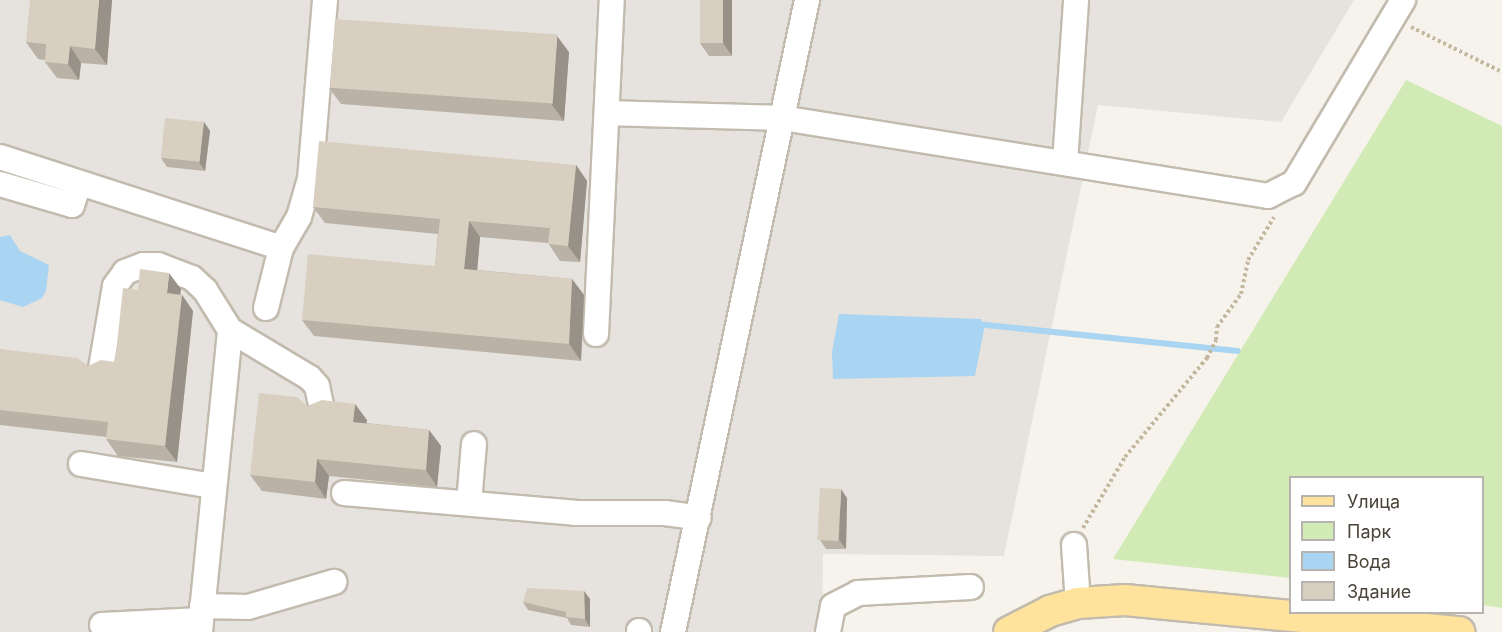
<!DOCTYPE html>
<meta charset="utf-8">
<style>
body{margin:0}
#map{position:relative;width:1502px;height:632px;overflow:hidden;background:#f6f3ec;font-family:Inter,sans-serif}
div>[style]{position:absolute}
.industrial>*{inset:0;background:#e6e2dd}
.green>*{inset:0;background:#d2eab5}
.water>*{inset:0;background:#a9d4f2}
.stream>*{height:6px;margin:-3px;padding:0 3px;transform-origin:3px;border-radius:3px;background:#a9d4f2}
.path>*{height:4px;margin-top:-2px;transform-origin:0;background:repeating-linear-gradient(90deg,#c4b79f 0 3px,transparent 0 6px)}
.roads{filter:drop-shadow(2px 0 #c2bbae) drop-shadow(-2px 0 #c2bbae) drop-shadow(0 2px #c2bbae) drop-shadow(0 -2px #c2bbae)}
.minor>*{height:24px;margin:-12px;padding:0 12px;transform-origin:12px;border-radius:12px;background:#fff}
.major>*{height:30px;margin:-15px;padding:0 15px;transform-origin:15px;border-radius:15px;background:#ffe39c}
.wall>*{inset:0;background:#bab2a6}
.shaded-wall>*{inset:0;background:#979187}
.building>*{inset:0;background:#d8cfc1;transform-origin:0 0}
span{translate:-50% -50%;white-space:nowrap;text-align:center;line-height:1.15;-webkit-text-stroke:6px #fff;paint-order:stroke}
.legend{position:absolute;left:1289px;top:476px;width:195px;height:138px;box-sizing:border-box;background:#fff;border:2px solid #b7b4b0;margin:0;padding:8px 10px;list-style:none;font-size:18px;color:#4b4439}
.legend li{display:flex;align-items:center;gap:12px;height:30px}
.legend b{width:30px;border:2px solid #b7b4b0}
</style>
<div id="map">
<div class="industrial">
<i style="clip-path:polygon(0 0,1354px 0,1281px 122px,1098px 105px,1004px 556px,823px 554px,822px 632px,0 632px)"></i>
</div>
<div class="green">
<i style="clip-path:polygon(1406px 80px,1502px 126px,1502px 608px,1483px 605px,1482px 478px,1290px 478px,1290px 578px,1113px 559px)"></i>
</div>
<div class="water">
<i style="clip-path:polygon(10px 235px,20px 251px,49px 265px,46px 291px,42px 298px,23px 307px,0 300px,0 237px)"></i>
<i style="clip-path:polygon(839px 314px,981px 319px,984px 330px,975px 376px,833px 379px,832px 352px)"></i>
</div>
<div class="stream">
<i style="left:976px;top:324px;width:263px;rotate:5.9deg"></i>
</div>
<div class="path">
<i style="left:1411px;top:27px;width:102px;rotate:26.3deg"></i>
<i style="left:1083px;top:528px;width:82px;rotate:-59.4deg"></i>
<i style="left:1125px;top:457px;width:129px;rotate:-50.4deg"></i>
<i style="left:1207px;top:358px;width:20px;rotate:-63deg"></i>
<i style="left:1216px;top:340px;width:13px;rotate:-86deg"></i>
<i style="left:1217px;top:327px;width:41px;rotate:-54deg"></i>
<i style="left:1241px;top:294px;width:35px;rotate:-78deg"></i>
<i style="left:1248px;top:260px;width:50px;rotate:-58.8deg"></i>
</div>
<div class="roads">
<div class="minor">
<i style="left:607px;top:113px;width:175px;rotate:1.6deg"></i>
<i style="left:782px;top:118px;width:492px;rotate:9.1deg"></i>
<i style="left:1268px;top:196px;width:29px;rotate:-27deg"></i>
<i style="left:1294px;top:183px;width:213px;rotate:-59.2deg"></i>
<i style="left:0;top:157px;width:295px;rotate:17.9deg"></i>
<i style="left:1065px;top:163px;width:163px;rotate:-86.1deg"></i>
<i style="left:0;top:184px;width:75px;rotate:16.3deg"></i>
<i style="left:72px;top:205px;width:23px;rotate:-72deg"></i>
<i style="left:266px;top:308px;width:62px;rotate:-76deg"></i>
<i style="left:281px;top:248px;width:36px;rotate:-60deg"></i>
<i style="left:299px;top:217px;width:40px;rotate:-74deg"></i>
<i style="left:310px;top:179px;width:180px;rotate:-85.2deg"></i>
<i style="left:596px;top:334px;width:334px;rotate:-87.3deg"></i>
<i style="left:101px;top:368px;width:83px;rotate:-80.3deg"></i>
<i style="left:115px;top:286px;width:17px;rotate:-54deg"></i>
<i style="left:125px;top:272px;width:19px;rotate:-21deg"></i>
<i style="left:143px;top:265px;width:15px"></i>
<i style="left:158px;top:265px;width:36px;rotate:21deg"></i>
<i style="left:192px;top:278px;width:18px;rotate:43deg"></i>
<i style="left:205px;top:290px;width:47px;rotate:58deg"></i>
<i style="left:230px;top:330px;width:93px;rotate:31deg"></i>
<i style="left:310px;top:378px;width:11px;rotate:49deg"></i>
<i style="left:317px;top:386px;width:24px;rotate:78deg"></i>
<i style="left:81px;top:464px;width:133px;rotate:9.5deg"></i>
<i style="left:344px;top:493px;width:232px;rotate:4.9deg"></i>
<i style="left:575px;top:513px;width:90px"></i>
<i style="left:665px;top:513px;width:34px;rotate:8deg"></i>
<i style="left:469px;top:503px;width:59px;rotate:-85.2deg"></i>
<i style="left:1074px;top:545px;width:58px;rotate:86.1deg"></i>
<i style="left:202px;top:606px;width:46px;rotate:1.2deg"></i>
<i style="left:248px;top:607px;width:90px;rotate:-16.2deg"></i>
<i style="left:102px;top:625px;width:99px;rotate:-2.9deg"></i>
<i style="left:639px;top:631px;width:1px;rotate:90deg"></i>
<i style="left:200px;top:632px;width:303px;rotate:-84.3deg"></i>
<i style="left:673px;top:632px;width:646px;rotate:-78.03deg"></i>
<i style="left:828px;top:632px;width:26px;rotate:-79deg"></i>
<i style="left:833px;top:606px;width:28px;rotate:-27deg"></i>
<i style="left:858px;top:593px;width:113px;rotate:-3deg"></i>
</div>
<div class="major">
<i style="left:1009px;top:632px;width:46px;rotate:-27.1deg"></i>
<i style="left:1050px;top:611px;width:29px;rotate:-16deg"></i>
<i style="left:1078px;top:603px;width:47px;rotate:-3.7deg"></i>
<i style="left:1125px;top:600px;width:336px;rotate:5.5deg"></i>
</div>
</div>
<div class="wall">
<i style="clip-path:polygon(112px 0,107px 65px,81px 63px,79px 80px,57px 78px,45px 62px,45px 60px,38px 59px,26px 42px)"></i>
<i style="clip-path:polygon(700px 0,732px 56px,709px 56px,700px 43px)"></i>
<i style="clip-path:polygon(569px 52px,564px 121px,341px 104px,329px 88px)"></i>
<i style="clip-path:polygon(204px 122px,210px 131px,205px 171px,167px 167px,161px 158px)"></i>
<i style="clip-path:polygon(576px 165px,587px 181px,580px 262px,560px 261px,548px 243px,480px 237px,477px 270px,572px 279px,584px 295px,581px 361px,314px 336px,302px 320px,435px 266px,438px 234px,325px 223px,313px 207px)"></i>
<i style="clip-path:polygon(181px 289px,180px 294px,182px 295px,193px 311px,177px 462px,118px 456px,106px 439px,107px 437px,0 425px,0 349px,88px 366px,115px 362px,138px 290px)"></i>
<i style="clip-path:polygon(307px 406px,367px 420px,366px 423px,429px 430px,441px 446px,437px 487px,329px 476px,326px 499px,262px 491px,250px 475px)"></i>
<i style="clip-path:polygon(847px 498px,846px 549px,826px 549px,820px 540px)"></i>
<i style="clip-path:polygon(590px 599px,590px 627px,571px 625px,567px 618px,528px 610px,523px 602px)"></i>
</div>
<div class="shaded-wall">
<i style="clip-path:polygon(99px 0,112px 0,107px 65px,95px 49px)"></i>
<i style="clip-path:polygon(723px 0,732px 0,732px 56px,723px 43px)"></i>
<i style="clip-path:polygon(557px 36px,569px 52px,564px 121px,552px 105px)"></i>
<i style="clip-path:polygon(70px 46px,81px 63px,79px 80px,68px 64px)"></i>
<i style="clip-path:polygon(204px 122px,210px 131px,205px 171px,199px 162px)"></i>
<i style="clip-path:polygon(576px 165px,587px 181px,580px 262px,568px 246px)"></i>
<i style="clip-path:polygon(469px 221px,480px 237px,476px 285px,464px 269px)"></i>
<i style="clip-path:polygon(169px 273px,181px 289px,178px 309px,167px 293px)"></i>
<i style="clip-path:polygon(572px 279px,584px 295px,581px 361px,569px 344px)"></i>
<i style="clip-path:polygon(182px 295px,193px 311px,177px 462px,165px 446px)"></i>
<i style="clip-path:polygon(355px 404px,367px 420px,365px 438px,353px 422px)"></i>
<i style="clip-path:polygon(429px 430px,441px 446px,437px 487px,426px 470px)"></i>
<i style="clip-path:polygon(317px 459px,329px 476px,326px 499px,315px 482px)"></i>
<i style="clip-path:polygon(841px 489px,847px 498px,846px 549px,839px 540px)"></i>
<i style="clip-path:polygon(584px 591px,590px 599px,590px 627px,585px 619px)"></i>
</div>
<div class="building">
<i style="clip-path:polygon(30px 0,99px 0,95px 49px,70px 46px,68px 64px,45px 62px,46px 44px,26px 42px)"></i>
<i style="left:700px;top:0;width:23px;height:43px"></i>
<i style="left:335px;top:19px;width:223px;height:69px;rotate:4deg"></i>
<i style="left:165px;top:118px;width:39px;height:40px;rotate:6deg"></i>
<i style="clip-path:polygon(319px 141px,576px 165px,568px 246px,548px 244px,550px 228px,469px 221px,464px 269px,572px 279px,569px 344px,302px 320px,308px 254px,435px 266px,440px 219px,313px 207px)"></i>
<i style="clip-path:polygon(140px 269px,169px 273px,167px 293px,182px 295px,165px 446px,106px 439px,108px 422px,0 410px,0 349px,77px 358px,88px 366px,101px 360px,115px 362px,123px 288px,138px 290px)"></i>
<i style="clip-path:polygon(259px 393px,297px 397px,307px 406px,322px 400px,355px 404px,353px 422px,429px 430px,426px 470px,317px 459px,315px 482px,250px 475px)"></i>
<i style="left:820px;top:488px;width:21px;height:52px;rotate:3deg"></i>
<i style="clip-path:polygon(527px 588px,584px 591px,585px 619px,566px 617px,566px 612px,523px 602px)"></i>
</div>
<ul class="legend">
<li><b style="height:8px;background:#ffe39c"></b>Улица</li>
<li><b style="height:16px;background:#d2eab5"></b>Парк</li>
<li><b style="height:16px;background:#a9d4f2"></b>Вода</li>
<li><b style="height:16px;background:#d8cfc1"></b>Здание</li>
</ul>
</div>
